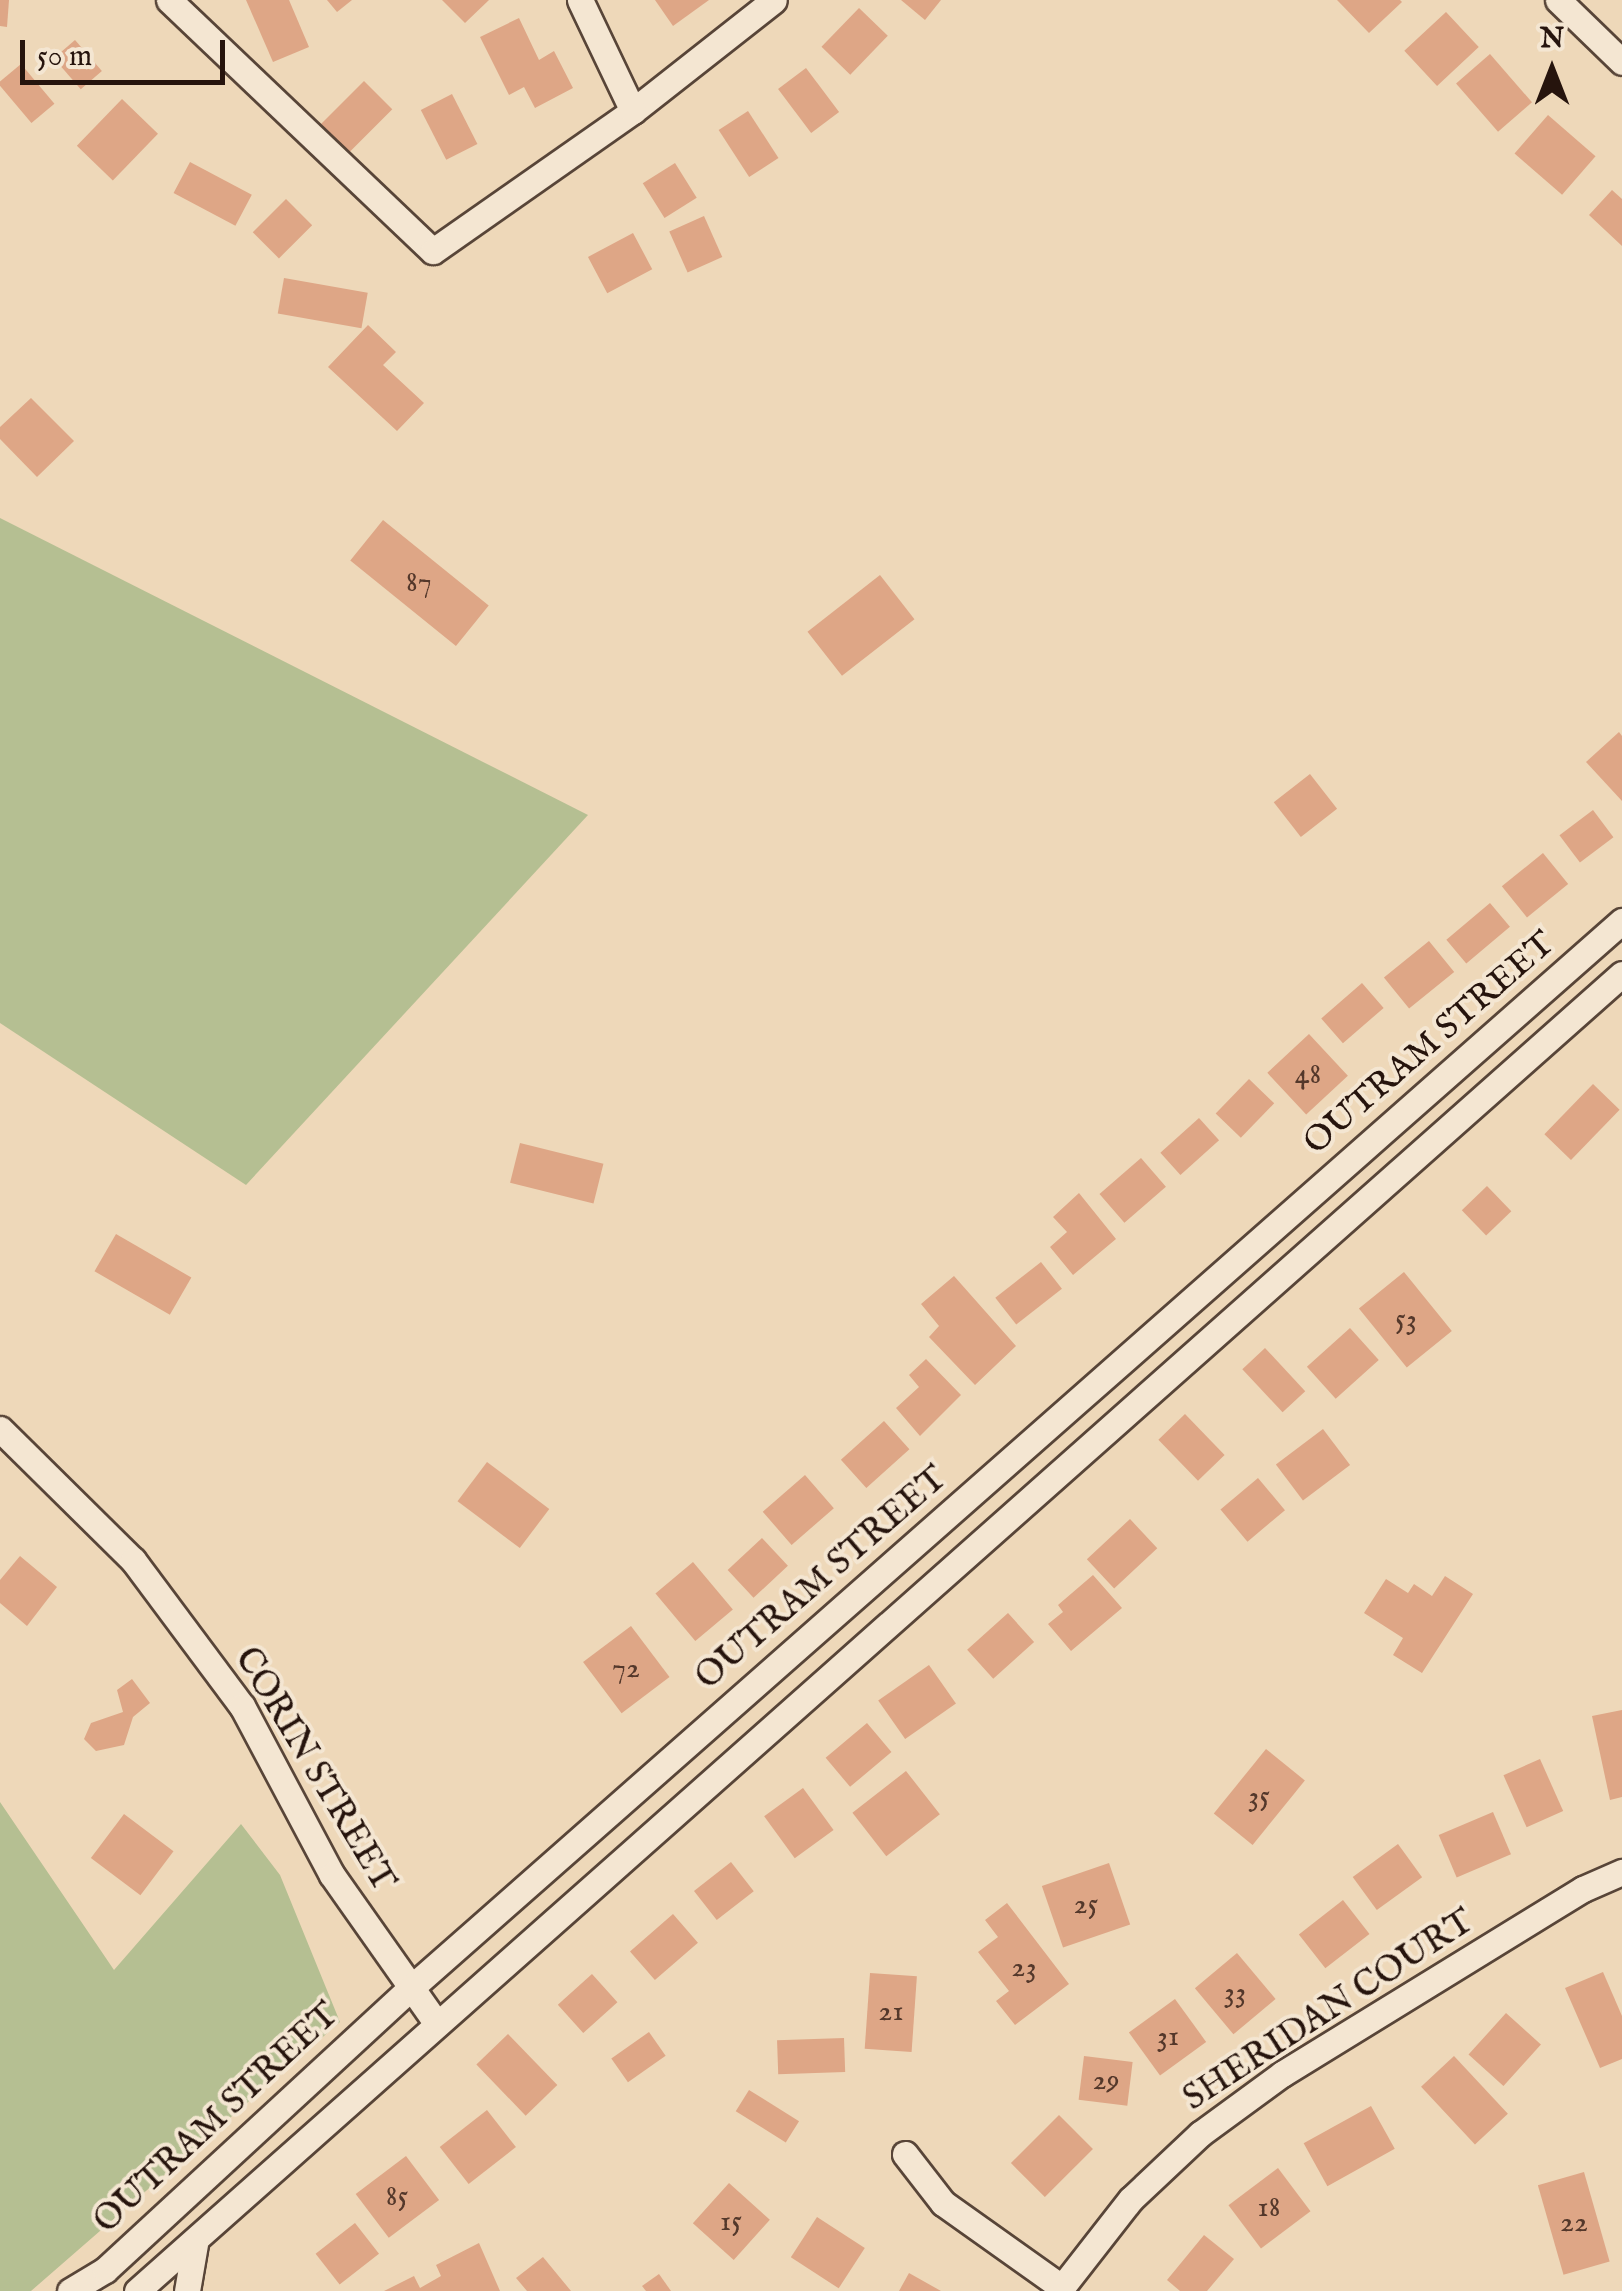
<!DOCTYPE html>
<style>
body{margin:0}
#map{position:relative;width:1622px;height:2291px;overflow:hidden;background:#eed8b9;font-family:"IM FELL English",serif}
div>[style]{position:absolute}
.green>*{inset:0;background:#b5bf92}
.building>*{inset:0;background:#dea686;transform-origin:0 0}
.roads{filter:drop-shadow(2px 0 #584538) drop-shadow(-2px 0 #584538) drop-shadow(0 2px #584538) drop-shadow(0 -2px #584538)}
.street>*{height:25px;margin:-12.5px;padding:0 12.5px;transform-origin:12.5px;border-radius:12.5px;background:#f4e6d2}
span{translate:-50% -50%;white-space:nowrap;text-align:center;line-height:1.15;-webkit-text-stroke:8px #f4e6d2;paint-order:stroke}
.number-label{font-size:30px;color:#54382b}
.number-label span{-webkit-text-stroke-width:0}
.street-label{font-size:35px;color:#26140d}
.north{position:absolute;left:1502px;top:20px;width:100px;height:100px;-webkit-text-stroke:8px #f4e6d2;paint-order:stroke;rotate:0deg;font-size:28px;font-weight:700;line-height:40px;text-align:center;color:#26140d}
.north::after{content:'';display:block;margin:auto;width:35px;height:45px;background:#26140d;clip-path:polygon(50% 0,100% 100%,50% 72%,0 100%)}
.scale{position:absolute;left:20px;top:40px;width:205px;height:45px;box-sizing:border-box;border:5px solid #26140d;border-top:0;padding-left:12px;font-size:30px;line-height:35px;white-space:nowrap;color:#26140d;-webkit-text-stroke:8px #f4e6d2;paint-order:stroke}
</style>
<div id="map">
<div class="green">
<i style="clip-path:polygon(0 518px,588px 815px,246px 1185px,0 1023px)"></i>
<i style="clip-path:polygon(0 1802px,114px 1970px,241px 1824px,280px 1875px,340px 2022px,31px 2291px,0 2291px)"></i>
</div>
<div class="building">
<i style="clip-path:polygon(0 0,9px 0,7px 27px,0 26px)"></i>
<i style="clip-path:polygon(246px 0,289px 0,309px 47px,273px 62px)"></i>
<i style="clip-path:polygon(327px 0,352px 0,337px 12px)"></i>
<i style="clip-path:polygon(442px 0,489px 0,465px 23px)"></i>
<i style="clip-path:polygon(655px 0,709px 0,673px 26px)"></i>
<i style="clip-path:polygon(901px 0,941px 0,925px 20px)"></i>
<i style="clip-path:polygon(1337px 0,1400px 0,1402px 2px,1369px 33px)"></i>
<i style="left:859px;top:8px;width:40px;height:54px;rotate:44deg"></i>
<i style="left:1446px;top:12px;width:48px;height:57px;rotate:47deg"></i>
<i style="clip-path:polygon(519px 18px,539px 60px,554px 51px,573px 88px,535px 108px,524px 87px,509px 95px,480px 37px)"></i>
<i style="left:75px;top:40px;width:41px;height:28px;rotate:49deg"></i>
<i style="left:1490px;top:54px;width:64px;height:45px;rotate:49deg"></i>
<i style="left:21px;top:64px;width:52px;height:30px;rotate:50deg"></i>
<i style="left:806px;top:68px;width:55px;height:35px;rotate:53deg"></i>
<i style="left:364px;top:81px;width:40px;height:65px;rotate:45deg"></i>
<i style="left:452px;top:94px;width:56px;height:35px;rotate:63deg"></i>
<i style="left:122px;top:99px;width:50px;height:65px;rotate:44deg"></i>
<i style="left:748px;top:111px;width:56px;height:35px;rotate:57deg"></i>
<i style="left:1548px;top:115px;width:63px;height:51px;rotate:41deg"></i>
<i style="left:190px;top:162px;width:70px;height:35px;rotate:28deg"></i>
<i style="left:675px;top:163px;width:41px;height:38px;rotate:58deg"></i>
<i style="clip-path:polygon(1612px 190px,1622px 199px,1622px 246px,1589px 215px)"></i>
<i style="left:286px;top:199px;width:37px;height:47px;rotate:45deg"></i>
<i style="left:704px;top:216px;width:45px;height:38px;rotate:66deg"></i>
<i style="left:633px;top:233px;width:41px;height:51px;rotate:62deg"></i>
<i style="left:284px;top:278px;width:85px;height:36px;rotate:10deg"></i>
<i style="clip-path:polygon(368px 325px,396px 352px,383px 365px,424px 403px,397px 431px,328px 367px)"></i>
<i style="clip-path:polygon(31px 398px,74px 441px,37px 477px,0 439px,0 427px)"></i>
<i style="left:383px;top:520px;width:136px;height:52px;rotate:39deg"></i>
<i style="left:880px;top:575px;width:56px;height:92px;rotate:52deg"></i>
<i style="clip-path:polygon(1619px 732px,1622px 736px,1622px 801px,1586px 762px)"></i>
<i style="left:1310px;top:774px;width:44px;height:46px;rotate:52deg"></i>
<i style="left:1593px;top:810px;width:34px;height:42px;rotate:53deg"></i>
<i style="left:1543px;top:853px;width:40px;height:53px;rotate:51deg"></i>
<i style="left:1490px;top:903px;width:31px;height:57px;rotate:50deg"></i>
<i style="left:1429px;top:941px;width:40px;height:58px;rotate:51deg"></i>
<i style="left:1362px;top:983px;width:33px;height:54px;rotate:49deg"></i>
<i style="left:1309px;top:1034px;width:57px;height:57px;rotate:47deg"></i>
<i style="left:1249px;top:1079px;width:35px;height:48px;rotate:44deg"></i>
<i style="left:1593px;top:1084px;width:37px;height:70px;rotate:44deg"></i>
<i style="left:1199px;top:1118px;width:30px;height:52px;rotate:48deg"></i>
<i style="left:520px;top:1143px;width:86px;height:41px;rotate:14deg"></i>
<i style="left:1141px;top:1158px;width:38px;height:55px;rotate:49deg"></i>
<i style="left:1487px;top:1186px;width:35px;height:35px;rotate:46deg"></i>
<i style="clip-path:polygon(1079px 1193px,1116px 1239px,1073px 1275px,1050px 1247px,1067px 1232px,1053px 1217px)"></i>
<i style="left:116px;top:1234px;width:87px;height:43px;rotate:30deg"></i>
<i style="left:1041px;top:1262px;width:34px;height:58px;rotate:52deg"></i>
<i style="left:1404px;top:1272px;width:76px;height:58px;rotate:51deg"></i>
<i style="clip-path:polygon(954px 1276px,1016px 1346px,975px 1385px,929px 1337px,939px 1326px,921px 1304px)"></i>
<i style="left:1350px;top:1328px;width:43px;height:58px;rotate:48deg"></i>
<i style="left:1265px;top:1348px;width:59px;height:31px;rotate:47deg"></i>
<i style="clip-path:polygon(926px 1359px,961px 1395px,920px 1436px,896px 1408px,919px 1387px,909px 1375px)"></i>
<i style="left:1185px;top:1414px;width:57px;height:37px;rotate:46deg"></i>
<i style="left:884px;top:1421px;width:38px;height:58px;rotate:48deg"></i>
<i style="left:1323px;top:1429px;width:45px;height:59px;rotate:53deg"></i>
<i style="left:487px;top:1462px;width:78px;height:49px;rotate:37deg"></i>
<i style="left:805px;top:1475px;width:44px;height:56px;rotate:49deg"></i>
<i style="left:1258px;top:1478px;width:42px;height:49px;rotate:50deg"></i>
<i style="left:1130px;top:1519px;width:40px;height:59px;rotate:47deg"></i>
<i style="left:762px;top:1538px;width:38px;height:47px;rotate:47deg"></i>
<i style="clip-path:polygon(20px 1556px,57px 1587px,27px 1626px,0 1603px,0 1580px)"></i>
<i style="left:693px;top:1562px;width:62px;height:49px;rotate:50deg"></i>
<i style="clip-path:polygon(1093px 1575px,1122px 1608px,1071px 1651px,1048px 1624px,1063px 1612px,1058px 1605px)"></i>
<i style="clip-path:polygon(1445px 1576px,1473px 1594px,1422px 1673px,1393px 1655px,1403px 1638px,1364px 1613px,1386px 1579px,1408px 1593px,1414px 1584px,1432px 1596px)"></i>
<i style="left:1008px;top:1613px;width:39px;height:55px;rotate:48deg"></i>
<i style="left:631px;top:1626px;width:64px;height:60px;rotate:53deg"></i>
<i style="left:929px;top:1665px;width:47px;height:62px;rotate:55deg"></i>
<i style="clip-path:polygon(132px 1679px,150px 1703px,133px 1717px,124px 1745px,96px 1751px,84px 1739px,91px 1723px,123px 1712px,117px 1690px)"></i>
<i style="clip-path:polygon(1622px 1710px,1622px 1797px,1610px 1800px,1592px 1716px)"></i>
<i style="left:867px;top:1723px;width:38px;height:54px;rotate:50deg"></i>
<i style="left:1266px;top:1749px;width:50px;height:83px;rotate:39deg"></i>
<i style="left:1540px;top:1759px;width:57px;height:40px;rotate:66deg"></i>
<i style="left:906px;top:1771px;width:55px;height:68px;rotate:52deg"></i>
<i style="left:803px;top:1788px;width:52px;height:48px;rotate:54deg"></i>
<i style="left:1493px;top:1812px;width:46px;height:59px;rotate:67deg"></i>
<i style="left:124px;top:1814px;width:62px;height:55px;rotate:37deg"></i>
<i style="left:1398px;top:1844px;width:41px;height:56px;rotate:54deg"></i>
<i style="left:731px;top:1862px;width:37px;height:47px;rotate:52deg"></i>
<i style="left:1109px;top:1863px;width:65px;height:71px;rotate:71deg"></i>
<i style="left:1343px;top:1900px;width:43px;height:56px;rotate:52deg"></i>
<i style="clip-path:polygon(1007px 1903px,1069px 1984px,1015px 2025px,996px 2001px,1009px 1991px,978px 1952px,998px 1937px,985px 1920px)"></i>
<i style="left:673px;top:1914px;width:38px;height:57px;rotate:49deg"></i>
<i style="left:1237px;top:1953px;width:60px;height:55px;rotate:50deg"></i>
<i style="clip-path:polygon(1603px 1972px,1622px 2016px,1622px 2059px,1600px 2068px,1565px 1988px)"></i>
<i style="left:870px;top:1973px;width:47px;height:76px;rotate:4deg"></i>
<i style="left:592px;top:1974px;width:38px;height:46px;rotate:48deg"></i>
<i style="left:1175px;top:1999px;width:53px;height:57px;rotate:54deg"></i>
<i style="left:1506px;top:2013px;width:47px;height:56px;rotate:42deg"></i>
<i style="left:649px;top:2032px;width:29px;height:46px;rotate:55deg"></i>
<i style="left:508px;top:2034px;width:71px;height:44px;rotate:46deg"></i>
<i style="left:844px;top:2038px;width:34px;height:67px;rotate:88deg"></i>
<i style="left:1084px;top:2056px;width:49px;height:44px;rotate:7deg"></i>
<i style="left:1454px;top:2056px;width:79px;height:45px;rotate:47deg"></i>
<i style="left:749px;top:2090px;width:59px;height:25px;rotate:32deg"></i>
<i style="left:1371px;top:2106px;width:49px;height:77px;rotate:61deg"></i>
<i style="left:487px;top:2110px;width:47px;height:60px;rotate:52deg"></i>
<i style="left:1059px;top:2115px;width:48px;height:68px;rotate:45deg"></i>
<i style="left:406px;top:2156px;width:55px;height:63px;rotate:53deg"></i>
<i style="left:1278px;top:2168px;width:54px;height:62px;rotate:53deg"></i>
<i style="left:1584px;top:2172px;width:93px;height:48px;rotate:74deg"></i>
<i style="left:729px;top:2183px;width:55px;height:54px;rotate:42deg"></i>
<i style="left:817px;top:2217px;width:57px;height:48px;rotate:33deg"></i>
<i style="left:355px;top:2223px;width:39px;height:50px;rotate:52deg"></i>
<i style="clip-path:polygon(1204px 2235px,1234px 2259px,1207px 2291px,1180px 2291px,1167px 2280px)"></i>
<i style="clip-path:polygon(479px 2243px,500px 2291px,384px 2291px,414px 2276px,420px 2288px,441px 2276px,436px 2265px)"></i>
<i style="clip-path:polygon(543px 2257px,571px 2291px,527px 2291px,516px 2278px)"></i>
<i style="clip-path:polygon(909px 2273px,941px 2291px,899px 2291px)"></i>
<i style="clip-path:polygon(659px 2274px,671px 2291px,646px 2291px,642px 2286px)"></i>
</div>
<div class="roads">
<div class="street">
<i style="left:169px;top:0;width:364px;rotate:43.6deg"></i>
<i style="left:433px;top:251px;width:244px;rotate:-35deg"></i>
<i style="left:633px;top:111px;width:179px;rotate:-38.2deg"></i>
<i style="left:580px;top:0;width:123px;rotate:64.5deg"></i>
<i style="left:1558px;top:0;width:89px;rotate:44.1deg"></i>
<i style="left:0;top:1429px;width:187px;rotate:44.6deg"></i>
<i style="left:133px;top:1560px;width:182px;rotate:53.3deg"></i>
<i style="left:242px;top:1706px;width:191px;rotate:62deg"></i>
<i style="left:332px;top:1875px;width:182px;rotate:54.8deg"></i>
<i style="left:905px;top:2154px;width:62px;rotate:52.2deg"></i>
<i style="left:943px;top:2203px;width:145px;rotate:35.4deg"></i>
<i style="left:70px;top:2291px;width:41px;rotate:-31deg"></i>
<i style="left:105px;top:2270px;width:418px;rotate:-42.7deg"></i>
<i style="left:412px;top:1987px;width:1613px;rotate:-41.38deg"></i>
<i style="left:137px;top:2291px;width:1985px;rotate:-41.57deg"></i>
<i style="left:187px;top:2291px;width:48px;rotate:-80.3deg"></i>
<i style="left:1059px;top:2291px;width:117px;rotate:-52deg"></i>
<i style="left:1131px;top:2199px;width:95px;rotate:-43.3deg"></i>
<i style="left:1200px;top:2134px;width:102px;rotate:-36.2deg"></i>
<i style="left:1282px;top:2074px;width:353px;rotate:-31.6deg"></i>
<i style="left:1583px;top:1889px;width:43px;rotate:-23.6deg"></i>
</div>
</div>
<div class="number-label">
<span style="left:419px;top:583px">87</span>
<span style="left:1308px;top:1075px">48</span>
<span style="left:1406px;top:1320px">53</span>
<span style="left:626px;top:1669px">72</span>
<span style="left:1259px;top:1797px">35</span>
<span style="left:1086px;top:1905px">25</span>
<span style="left:1024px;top:1968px">23</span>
<span style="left:1235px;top:1993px">33</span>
<span style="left:891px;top:2012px">21</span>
<span style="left:1168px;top:2037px">31</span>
<span style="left:1106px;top:2081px">29</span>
<span style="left:397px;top:2197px">85</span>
<span style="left:1269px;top:2208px">18</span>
<span style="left:731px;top:2222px">15</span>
<span style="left:1574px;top:2223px">22</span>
</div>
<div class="street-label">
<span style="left:1430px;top:1044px;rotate:-41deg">OUTRAM STREET</span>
<span style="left:822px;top:1579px;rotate:-41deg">OUTRAM STREET</span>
<span style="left:314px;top:1770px;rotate:59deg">CORIN STREET</span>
<span style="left:1329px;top:2011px;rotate:-33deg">SHERIDAN COURT</span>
<span style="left:217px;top:2119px;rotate:-43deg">OUTRAM STREET</span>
</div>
<div class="north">N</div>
<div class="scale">50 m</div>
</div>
